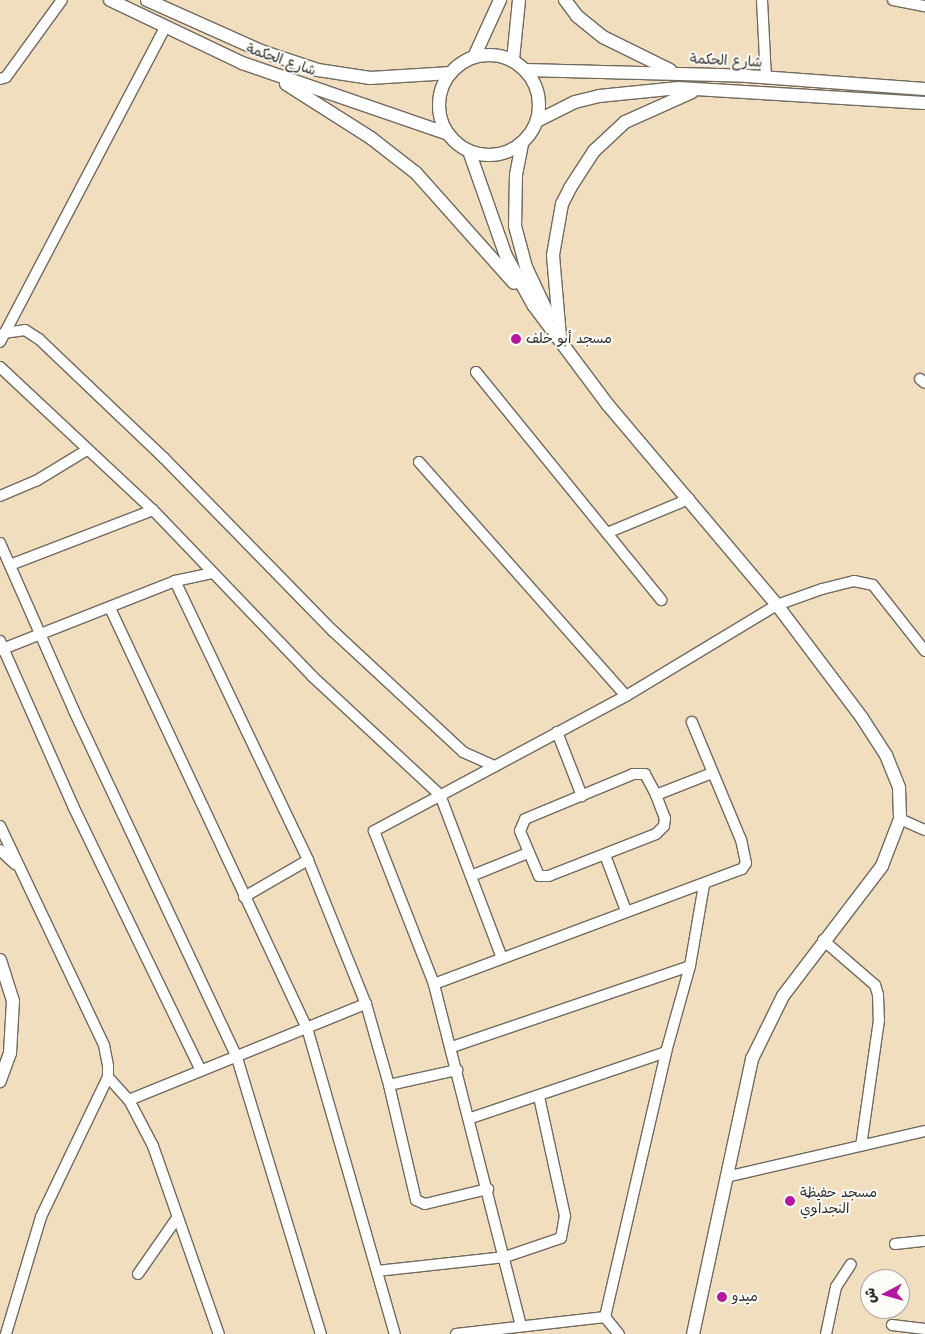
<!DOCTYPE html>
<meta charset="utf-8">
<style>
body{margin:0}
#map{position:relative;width:925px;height:1334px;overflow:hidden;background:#f1debf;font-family:"Comic Neue","Playpen Sans Arabic",sans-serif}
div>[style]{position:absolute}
.roads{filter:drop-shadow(1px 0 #706a5f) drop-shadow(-1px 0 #706a5f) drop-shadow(0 1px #706a5f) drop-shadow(0 -1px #706a5f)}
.minor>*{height:10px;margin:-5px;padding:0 5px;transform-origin:5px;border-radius:5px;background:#fff}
.tertiary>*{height:12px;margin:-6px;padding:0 6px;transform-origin:6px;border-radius:6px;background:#fff}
.tertiary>.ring{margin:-6px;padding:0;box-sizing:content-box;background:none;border:12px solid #fff;border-radius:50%}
.dots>*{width:14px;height:14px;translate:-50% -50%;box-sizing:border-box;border:2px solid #fdfcf7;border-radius:50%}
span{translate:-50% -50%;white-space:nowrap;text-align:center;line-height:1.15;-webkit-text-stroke:4px #fdfcf7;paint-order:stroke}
.street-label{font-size:14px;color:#2b2b2b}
.poi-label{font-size:14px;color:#2b2b2b}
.left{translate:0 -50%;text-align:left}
.north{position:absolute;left:860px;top:1269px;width:50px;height:50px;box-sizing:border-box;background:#fdfcf7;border:1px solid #a9a8a5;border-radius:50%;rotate:264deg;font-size:14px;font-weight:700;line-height:20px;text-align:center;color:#2b2b2b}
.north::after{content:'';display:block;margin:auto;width:18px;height:22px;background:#b5179e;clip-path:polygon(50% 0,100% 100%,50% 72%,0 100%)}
</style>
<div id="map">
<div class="roads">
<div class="minor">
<i style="left:762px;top:0;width:78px;rotate:87.1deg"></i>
<i style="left:893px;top:0;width:33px;rotate:11deg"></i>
<i style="left:0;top:79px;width:6px;rotate:-18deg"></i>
<i style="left:6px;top:77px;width:95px;rotate:-54deg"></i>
<i style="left:4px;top:333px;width:21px;rotate:-8deg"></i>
<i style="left:25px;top:330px;width:17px;rotate:33deg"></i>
<i style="left:39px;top:339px;width:173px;rotate:43.6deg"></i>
<i style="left:164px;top:458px;width:242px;rotate:45.7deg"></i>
<i style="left:333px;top:631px;width:178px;rotate:42.9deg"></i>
<i style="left:463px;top:752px;width:35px;rotate:24deg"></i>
<i style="left:0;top:342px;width:355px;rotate:-62.3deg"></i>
<i style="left:0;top:367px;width:209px;rotate:43.1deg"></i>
<i style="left:153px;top:510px;width:230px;rotate:46.2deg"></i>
<i style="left:312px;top:676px;width:175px;rotate:42.9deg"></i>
<i style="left:440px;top:795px;width:174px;rotate:69.2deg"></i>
<i style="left:476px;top:372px;width:294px;rotate:50.9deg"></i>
<i style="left:920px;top:379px;width:6px;rotate:39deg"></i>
<i style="left:419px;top:462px;width:312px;rotate:48.5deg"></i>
<i style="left:0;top:496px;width:39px;rotate:-23deg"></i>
<i style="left:36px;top:481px;width:60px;rotate:-31.3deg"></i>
<i style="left:607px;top:533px;width:89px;rotate:-22.5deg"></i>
<i style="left:0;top:543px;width:184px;rotate:66.2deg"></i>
<i style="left:74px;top:711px;width:383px;rotate:64.8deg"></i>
<i style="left:237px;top:1058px;width:288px;rotate:73.1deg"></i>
<i style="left:10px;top:565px;width:153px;rotate:-21deg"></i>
<i style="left:175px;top:581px;width:309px;rotate:64.5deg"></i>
<i style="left:308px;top:860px;width:155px;rotate:68.1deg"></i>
<i style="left:366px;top:1004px;width:84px;rotate:74.1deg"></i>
<i style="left:389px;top:1085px;width:118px;rotate:76.8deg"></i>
<i style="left:416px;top:1200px;width:10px;rotate:24deg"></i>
<i style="left:425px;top:1204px;width:65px;rotate:-13.4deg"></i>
<i style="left:110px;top:608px;width:464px;rotate:64.9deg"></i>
<i style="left:307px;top:1028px;width:318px;rotate:74deg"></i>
<i style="left:0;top:641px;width:180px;rotate:66.1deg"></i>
<i style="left:73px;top:806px;width:294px;rotate:64.2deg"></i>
<i style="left:0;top:650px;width:188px;rotate:-21.5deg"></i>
<i style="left:175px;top:581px;width:39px;rotate:-12deg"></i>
<i style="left:557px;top:732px;width:69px;rotate:68.7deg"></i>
<i style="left:656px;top:795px;width:25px;rotate:69deg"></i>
<i style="left:665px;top:818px;width:8px;rotate:97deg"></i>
<i style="left:664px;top:826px;width:11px;rotate:135deg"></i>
<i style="left:656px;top:834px;width:115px;rotate:158.6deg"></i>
<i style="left:549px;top:876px;width:10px;rotate:180deg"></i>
<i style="left:539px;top:876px;width:49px;rotate:-112.9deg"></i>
<i style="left:520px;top:831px;width:13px;rotate:-67deg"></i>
<i style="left:525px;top:819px;width:117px;rotate:-22.6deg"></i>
<i style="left:633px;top:774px;width:12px"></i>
<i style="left:645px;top:774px;width:24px;rotate:62deg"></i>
<i style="left:656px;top:795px;width:60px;rotate:-21.4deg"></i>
<i style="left:900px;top:819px;width:27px;rotate:24deg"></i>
<i style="left:0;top:826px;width:242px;rotate:64.6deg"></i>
<i style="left:104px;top:1045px;width:21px;rotate:79deg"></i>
<i style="left:108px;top:1066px;width:11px;rotate:90deg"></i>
<i style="left:108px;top:1077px;width:155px;rotate:115.6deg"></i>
<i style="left:41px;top:1217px;width:122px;rotate:106.7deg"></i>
<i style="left:0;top:850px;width:21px;rotate:43deg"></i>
<i style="left:605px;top:855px;width:60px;rotate:69.4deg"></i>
<i style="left:471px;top:876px;width:61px;rotate:-22deg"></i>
<i style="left:244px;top:897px;width:74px;rotate:-30deg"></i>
<i style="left:823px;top:940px;width:69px;rotate:40.9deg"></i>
<i style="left:875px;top:985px;width:10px;rotate:73deg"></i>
<i style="left:878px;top:995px;width:25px;rotate:88deg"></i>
<i style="left:879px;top:1020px;width:127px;rotate:98.1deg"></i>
<i style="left:434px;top:984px;width:329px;rotate:-20.5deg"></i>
<i style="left:742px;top:869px;width:7px;rotate:-56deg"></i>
<i style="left:746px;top:863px;width:24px;rotate:-102deg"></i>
<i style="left:741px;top:840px;width:128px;rotate:-112.6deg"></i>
<i style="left:452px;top:1047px;width:251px;rotate:-18.8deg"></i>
<i style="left:108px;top:1077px;width:31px;rotate:48deg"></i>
<i style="left:129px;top:1100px;width:52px;rotate:62.4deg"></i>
<i style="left:153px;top:1146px;width:199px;rotate:70.7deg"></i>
<i style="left:389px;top:1085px;width:70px;rotate:-12.4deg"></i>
<i style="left:129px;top:1100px;width:256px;rotate:-22.1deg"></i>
<i style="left:471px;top:1118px;width:206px;rotate:-18.7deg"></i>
<i style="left:726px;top:1177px;width:204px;rotate:-13deg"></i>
<i style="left:895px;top:1244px;width:30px;rotate:-6deg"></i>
<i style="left:377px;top:1271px;width:129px;rotate:-6.2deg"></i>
<i style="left:505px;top:1257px;width:59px;rotate:-18.7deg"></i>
<i style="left:561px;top:1238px;width:22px;rotate:-80deg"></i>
<i style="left:565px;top:1216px;width:122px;rotate:-102.3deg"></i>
<i style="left:138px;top:1274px;width:68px;rotate:-55.1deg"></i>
<i style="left:605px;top:1317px;width:272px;rotate:-77deg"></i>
<i style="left:666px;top:1052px;width:89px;rotate:-74.4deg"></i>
<i style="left:690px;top:966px;width:82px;rotate:-80.2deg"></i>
<i style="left:892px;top:1325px;width:33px;rotate:7deg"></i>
<i style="left:521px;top:1326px;width:353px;rotate:-104.3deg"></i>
<i style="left:434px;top:984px;width:164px;rotate:-111.4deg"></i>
<i style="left:374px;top:831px;width:286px;rotate:-28.2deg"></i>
<i style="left:626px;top:696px;width:176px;rotate:-31.1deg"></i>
<i style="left:777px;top:605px;width:48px;rotate:-19.6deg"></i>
<i style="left:822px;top:589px;width:33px;rotate:-14deg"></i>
<i style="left:854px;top:581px;width:19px;rotate:12deg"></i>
<i style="left:873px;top:585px;width:84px;rotate:51.8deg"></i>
<i style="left:456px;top:1334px;width:150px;rotate:-6.5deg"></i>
<i style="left:605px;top:1317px;width:22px;rotate:51deg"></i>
<i style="left:826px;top:1334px;width:48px;rotate:-78deg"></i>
<i style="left:836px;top:1287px;width:27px;rotate:-57deg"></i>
</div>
<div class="tertiary">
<i style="left:110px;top:0;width:146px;rotate:25.5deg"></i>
<i style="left:242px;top:63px;width:218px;rotate:19deg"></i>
<i style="left:147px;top:0;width:125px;rotate:24.1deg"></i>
<i style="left:261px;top:51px;width:60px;rotate:18.4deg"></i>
<i style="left:318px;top:70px;width:53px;rotate:8.7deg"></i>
<i style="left:370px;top:78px;width:81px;rotate:-3.5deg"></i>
<i style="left:565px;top:0;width:20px;rotate:53deg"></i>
<i style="left:577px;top:16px;width:33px;rotate:39deg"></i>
<i style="left:603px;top:37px;width:75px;rotate:26.2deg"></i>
<i class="ring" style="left:439px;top:55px;width:88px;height:88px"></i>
<i style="left:474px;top:57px;width:63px;rotate:-65.5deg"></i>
<i style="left:513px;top:60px;width:60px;rotate:-84.3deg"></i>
<i style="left:525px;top:70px;width:222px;rotate:1.5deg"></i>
<i style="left:747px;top:76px;width:178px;rotate:4.2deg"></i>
<i style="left:286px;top:84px;width:101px;rotate:32.4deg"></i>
<i style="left:371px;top:138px;width:57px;rotate:37.9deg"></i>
<i style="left:416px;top:173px;width:147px;rotate:48.3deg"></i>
<i style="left:537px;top:121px;width:42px;rotate:-26.6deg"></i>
<i style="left:575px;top:102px;width:25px;rotate:-14deg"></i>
<i style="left:599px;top:96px;width:80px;rotate:-5.7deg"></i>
<i style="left:679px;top:88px;width:246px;rotate:3.5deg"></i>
<i style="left:522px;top:144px;width:32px;rotate:101deg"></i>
<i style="left:516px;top:175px;width:51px;rotate:91.1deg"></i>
<i style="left:515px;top:226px;width:42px;rotate:75deg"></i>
<i style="left:526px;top:267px;width:54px;rotate:64.9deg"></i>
<i style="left:469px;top:151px;width:111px;rotate:70.6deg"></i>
<i style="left:506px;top:256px;width:57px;rotate:60.8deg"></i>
<i style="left:534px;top:306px;width:124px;rotate:53.2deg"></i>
<i style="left:608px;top:405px;width:262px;rotate:49.8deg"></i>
<i style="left:777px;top:605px;width:141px;rotate:53deg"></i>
<i style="left:862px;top:718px;width:44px;rotate:57deg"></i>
<i style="left:886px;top:755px;width:35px;rotate:68deg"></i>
<i style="left:899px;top:788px;width:31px;rotate:88deg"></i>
<i style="left:900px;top:819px;width:50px;rotate:111deg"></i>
<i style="left:882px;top:866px;width:163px;rotate:127.3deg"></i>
<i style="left:783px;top:996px;width:70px;rotate:116.2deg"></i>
<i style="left:752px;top:1059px;width:281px;rotate:102.1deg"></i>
<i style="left:560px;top:337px;width:82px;rotate:-94.9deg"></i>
<i style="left:553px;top:255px;width:52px;rotate:-80deg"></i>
<i style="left:562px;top:204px;width:18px;rotate:-63deg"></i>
<i style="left:570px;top:188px;width:44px;rotate:-57deg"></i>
<i style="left:594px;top:151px;width:42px;rotate:-43.1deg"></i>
<i style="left:625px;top:122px;width:73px;rotate:-24.1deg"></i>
<i style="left:0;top:960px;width:43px;rotate:72.4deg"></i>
<i style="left:13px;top:1001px;width:52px;rotate:93.3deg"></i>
<i style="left:10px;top:1053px;width:30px;rotate:110deg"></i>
</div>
</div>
<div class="dots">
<i style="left:516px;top:339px;background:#b5179e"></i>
<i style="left:790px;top:1201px;background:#b5179e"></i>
<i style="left:722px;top:1297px;background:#b5179e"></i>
</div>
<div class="street-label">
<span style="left:281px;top:60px;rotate:19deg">شارع الحكمة</span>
<span style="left:726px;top:61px;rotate:3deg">شارع الحكمة</span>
</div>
<div class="poi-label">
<span class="left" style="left:526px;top:339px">مسجد أبو خلف</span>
<span class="left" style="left:800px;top:1201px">مسجد حفيظة<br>النجداوي</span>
<span class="left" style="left:732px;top:1297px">ميدو</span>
</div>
<div class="north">ش</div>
</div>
